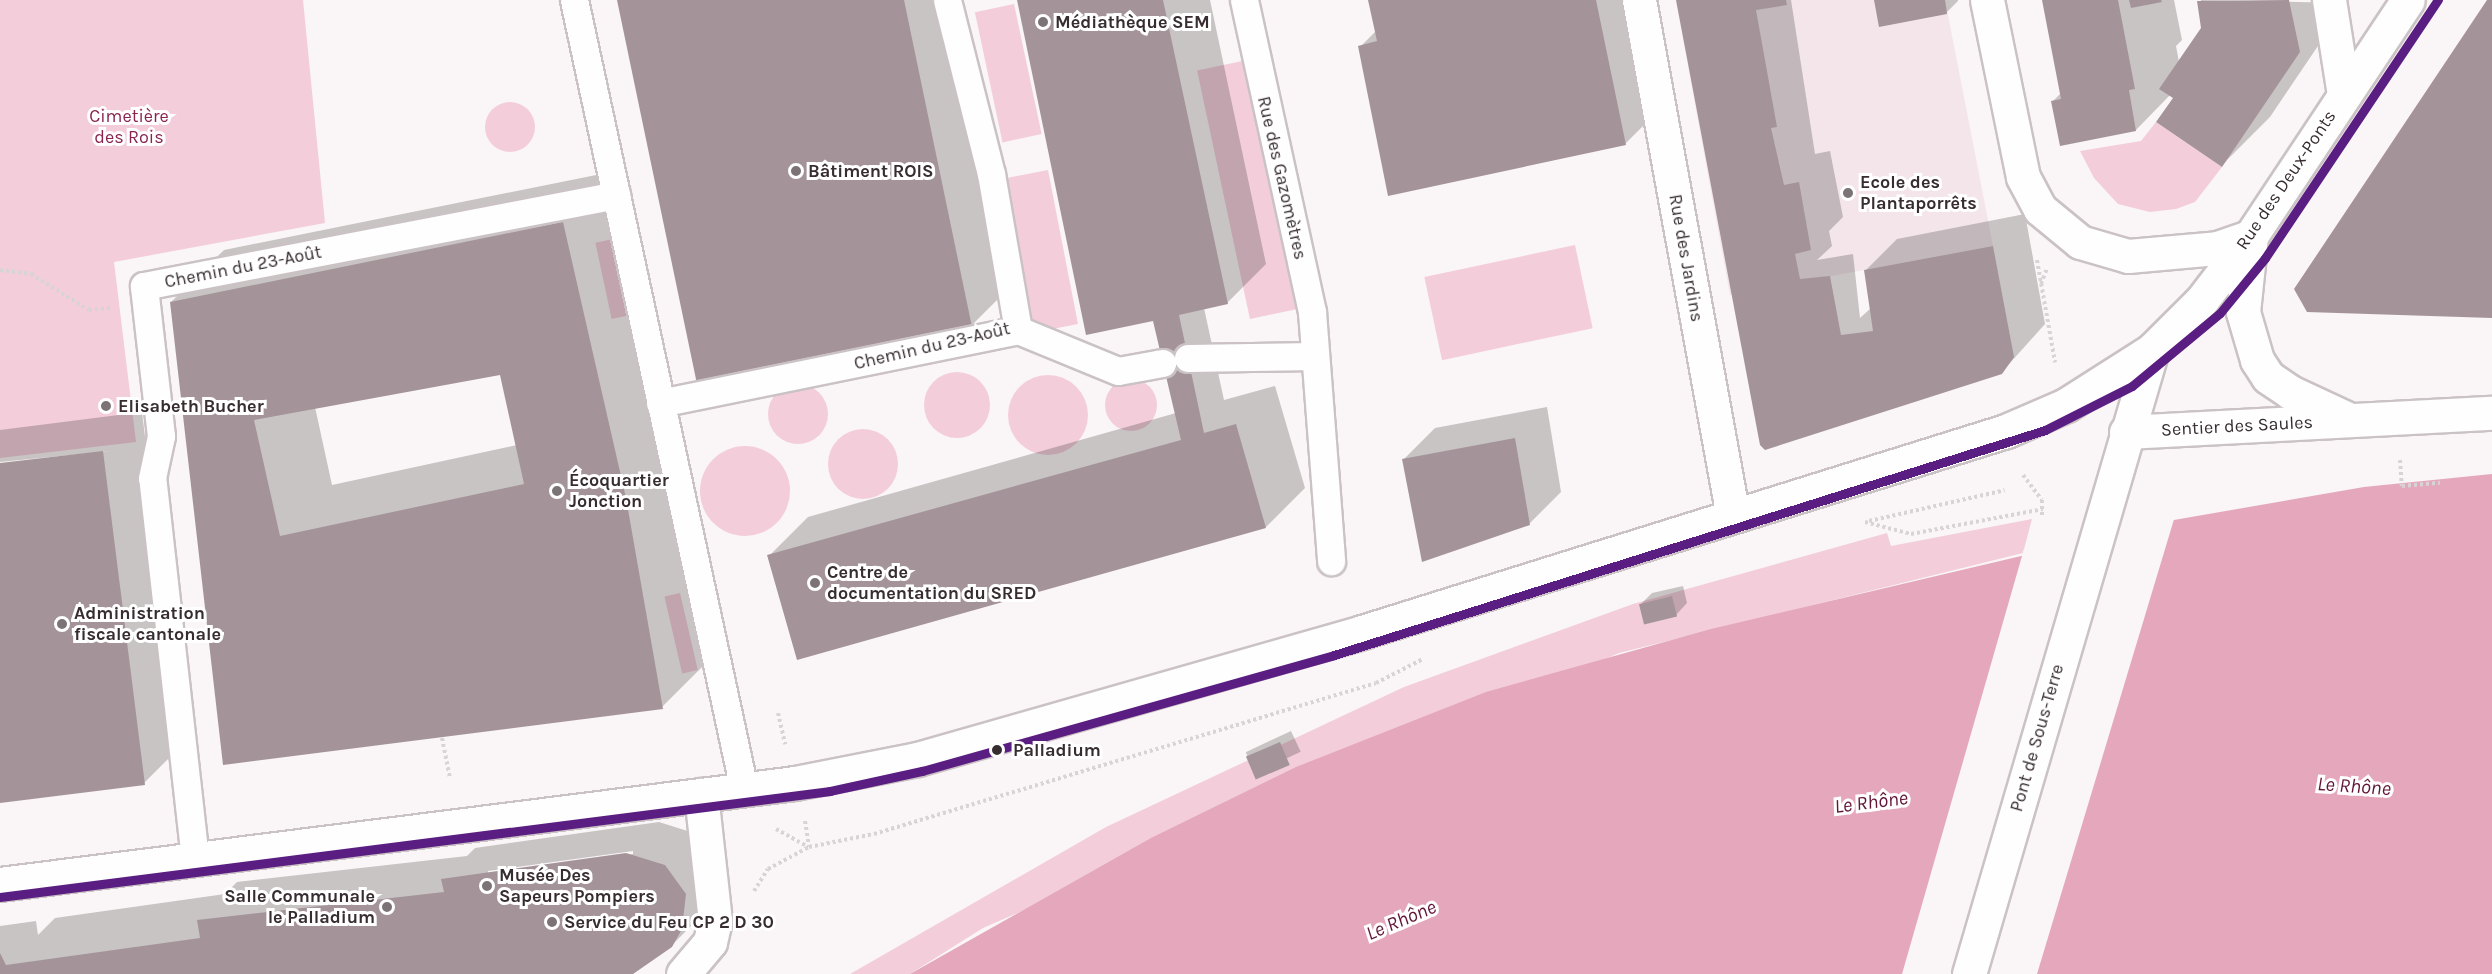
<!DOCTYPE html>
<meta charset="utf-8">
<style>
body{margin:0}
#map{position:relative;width:2492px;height:974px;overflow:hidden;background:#faf5f6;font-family:Karla,sans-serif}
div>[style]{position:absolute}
.built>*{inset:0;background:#f3e5e9}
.green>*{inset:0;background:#f3ceda;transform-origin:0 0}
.round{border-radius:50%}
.water>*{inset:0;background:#e4a7bc}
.pier>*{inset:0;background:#faf5f6}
.shadow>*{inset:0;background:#0003;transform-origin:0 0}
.building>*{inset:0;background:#a4949a;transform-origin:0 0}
.path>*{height:4px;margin-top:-2px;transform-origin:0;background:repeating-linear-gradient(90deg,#d8d3d4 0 3px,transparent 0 6px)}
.roads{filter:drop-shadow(2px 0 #cac2c4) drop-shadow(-2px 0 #cac2c4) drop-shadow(0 2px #cac2c4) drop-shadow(0 -2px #cac2c4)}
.pedestrian>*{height:27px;margin:-13.5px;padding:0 13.5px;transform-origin:13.5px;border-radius:13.5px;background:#fefefe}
.minor>*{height:33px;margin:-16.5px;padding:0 16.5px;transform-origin:16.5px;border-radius:16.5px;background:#fefefe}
.tertiary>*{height:33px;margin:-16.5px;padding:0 16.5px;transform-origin:16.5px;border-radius:16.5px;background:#fefefe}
.secondary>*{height:33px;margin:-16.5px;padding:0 16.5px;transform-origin:16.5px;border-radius:16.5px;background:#fefefe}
.tram-1>*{height:9px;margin:-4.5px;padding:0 4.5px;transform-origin:4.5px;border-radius:4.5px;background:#5a1e82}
.dots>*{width:16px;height:16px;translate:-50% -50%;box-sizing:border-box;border:3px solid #fff;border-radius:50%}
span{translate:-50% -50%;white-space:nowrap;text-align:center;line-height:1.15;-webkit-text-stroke:6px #fff;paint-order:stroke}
.poi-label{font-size:18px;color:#372d30;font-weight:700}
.left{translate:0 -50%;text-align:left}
.right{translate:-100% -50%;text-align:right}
.park-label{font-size:18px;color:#892451}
.street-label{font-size:18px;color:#372d30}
.stop-label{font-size:18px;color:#372d30;font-weight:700}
.water-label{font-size:20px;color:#611437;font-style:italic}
</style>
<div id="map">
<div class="built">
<i style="clip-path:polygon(1676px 0,1945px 0,1993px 246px,1730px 295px)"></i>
</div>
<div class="green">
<i style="clip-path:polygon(0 0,303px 0,325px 223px,114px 262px,136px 442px,0 458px)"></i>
<i style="left:1014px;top:4px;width:133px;height:40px;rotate:78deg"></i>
<i style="left:1247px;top:60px;width:254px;height:51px;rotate:78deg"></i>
<i class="round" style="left:485px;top:102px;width:50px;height:50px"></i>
<i style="clip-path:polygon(2156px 122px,2222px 167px,2195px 202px,2176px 209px,2150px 212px,2118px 204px,2094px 178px,2080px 151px,2141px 141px)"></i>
<i style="left:1048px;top:170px;width:157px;height:47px;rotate:79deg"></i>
<i style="left:613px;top:239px;width:78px;height:18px;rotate:78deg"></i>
<i style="left:1575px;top:245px;width:85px;height:154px;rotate:78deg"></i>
<i class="round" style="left:924px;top:372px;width:66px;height:66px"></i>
<i class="round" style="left:1008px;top:375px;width:80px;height:80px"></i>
<i class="round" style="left:1105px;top:379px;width:52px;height:52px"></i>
<i class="round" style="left:768px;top:384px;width:60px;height:60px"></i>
<i class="round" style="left:828px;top:429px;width:70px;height:70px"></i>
<i class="round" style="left:700px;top:446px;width:90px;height:90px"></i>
<i style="clip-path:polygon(2032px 519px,2023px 553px,1619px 653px,983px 928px,910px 974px,850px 974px,1106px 827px,1404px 687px,1633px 604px,1887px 533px,1891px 546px)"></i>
<i style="left:680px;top:593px;width:79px;height:16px;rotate:77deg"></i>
</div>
<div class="water">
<i style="clip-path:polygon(2492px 474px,2492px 974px,910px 974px,1151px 838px,1296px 767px,1486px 692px,1711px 629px,2174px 520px,2364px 487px)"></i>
</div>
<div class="pier">
<i style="clip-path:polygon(2175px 516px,2037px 974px,1902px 974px,2024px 549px)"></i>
</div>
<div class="shadow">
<i style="clip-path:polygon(618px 0,961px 0,1019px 278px,971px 326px)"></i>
<i style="clip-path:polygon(1019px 0,1210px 0,1266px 264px,1227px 303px,1204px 308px,1224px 400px,1275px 386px,1305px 488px,1266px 527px,769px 556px,808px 517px,1176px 413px,1155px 321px)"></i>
<i style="clip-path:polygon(1370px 0,1643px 0,1664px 105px,1625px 144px,1360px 47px,1376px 31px)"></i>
<i style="clip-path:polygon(1677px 0,1791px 0,1815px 154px,1830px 151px,1843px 217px,1829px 231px,1832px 246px,1817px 260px,1853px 254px,1860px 318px,1871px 308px,1865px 271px,1897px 239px,2025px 214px,2045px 324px,2001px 373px,1766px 448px)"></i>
<i style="clip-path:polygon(1876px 0,1958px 0,1958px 1px,1946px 13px)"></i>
<i style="clip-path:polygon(2043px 0,2174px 0,2182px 40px,2176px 46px,2179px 62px,2203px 28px,2201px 0,2347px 3px,2270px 117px,2222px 165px,2171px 94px,2136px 130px,2053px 101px,2061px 93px)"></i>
<i style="clip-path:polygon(evenodd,616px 171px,714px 655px,662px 707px,224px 763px,171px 302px,224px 250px,616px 171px,501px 373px,517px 445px,332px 485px,315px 407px,501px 373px)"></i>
<i style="clip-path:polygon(1547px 407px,1561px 492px,1529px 524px,1403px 460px,1435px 428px)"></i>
<i style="clip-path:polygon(142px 412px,183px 744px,144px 783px,0 802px,0 465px,111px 451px,0 462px,0 430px)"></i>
<i style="clip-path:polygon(1683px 586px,1687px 603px,1676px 615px,1641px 604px,1652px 593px)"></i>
<i style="left:1291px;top:731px;width:23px;height:50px;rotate:65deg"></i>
<i style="clip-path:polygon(evenodd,659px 822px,697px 834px,704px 913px,671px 946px,623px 974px,0 974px,0 926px,36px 921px,38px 935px,55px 918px,225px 894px,237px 882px,467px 856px,475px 848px,659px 822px,633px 851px,633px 854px,488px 874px,488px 871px,633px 851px)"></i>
</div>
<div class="building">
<i style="clip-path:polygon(617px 0,904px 0,972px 327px,697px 384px)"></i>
<i style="clip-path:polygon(1017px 0,1163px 0,1228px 304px,1179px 315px,1204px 433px,1236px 424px,1266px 528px,797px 660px,767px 555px,1181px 440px,1153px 321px,1086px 335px)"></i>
<i style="clip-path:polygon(1368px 0,1596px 0,1626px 145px,1388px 196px,1358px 46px,1377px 41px)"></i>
<i style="clip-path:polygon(1676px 0,1786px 0,1787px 5px,1756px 10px,1777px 127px,1771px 128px,1784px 185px,1799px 182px,1811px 250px,1795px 254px,1800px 279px,1830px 276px,1841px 335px,1873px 331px,1864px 270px,1993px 246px,2014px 357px,2002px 374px,1765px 450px,1760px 445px)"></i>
<i style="clip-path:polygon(1874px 0,1945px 0,1947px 14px,1879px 27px)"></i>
<i style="clip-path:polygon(2042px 0,2118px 0,2135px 89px,2129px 90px,2136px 131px,2060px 146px,2051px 101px,2061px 99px)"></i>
<i style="clip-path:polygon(2129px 0,2161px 0,2162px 2px,2131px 8px)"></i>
<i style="clip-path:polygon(2289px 0,2300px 52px,2222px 167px,2156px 122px,2173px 98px,2159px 89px,2201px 28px,2197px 1px)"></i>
<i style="clip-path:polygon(2487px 0,2492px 0,2492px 318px,2307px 312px,2294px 289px)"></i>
<i style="clip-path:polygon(evenodd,563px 222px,626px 498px,663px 709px,223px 765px,170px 302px,563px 222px,500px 375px,524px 484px,280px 536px,254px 420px,500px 375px)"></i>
<i style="clip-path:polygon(1515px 438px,1530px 525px,1422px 562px,1402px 459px)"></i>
<i style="clip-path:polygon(103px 451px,145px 785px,0 803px,0 463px)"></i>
<i style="left:1672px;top:596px;width:21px;height:34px;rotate:76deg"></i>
<i style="left:1280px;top:742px;width:25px;height:37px;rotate:67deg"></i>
<i style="clip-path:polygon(626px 853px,665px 865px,686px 894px,682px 929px,672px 947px,633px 974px,0 974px,0 953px,6px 965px,200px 938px,197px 920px,444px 892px,441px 879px)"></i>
</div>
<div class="path">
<i style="left:2037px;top:260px;width:104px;rotate:80deg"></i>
<i style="left:0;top:270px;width:31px;rotate:7deg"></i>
<i style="left:31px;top:274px;width:68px;rotate:31.8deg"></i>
<i style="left:89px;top:310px;width:21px;rotate:-5deg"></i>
<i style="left:2041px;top:284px;width:17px;rotate:-69deg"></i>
<i style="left:2400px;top:460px;width:26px;rotate:86deg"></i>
<i style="left:2402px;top:486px;width:38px;rotate:-5deg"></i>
<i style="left:2023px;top:475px;width:31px;rotate:53deg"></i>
<i style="left:2042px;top:500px;width:16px;rotate:90deg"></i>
<i style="left:626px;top:498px;width:17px;rotate:-3deg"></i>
<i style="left:1869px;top:521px;width:139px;rotate:-12.8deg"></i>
<i style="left:1865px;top:522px;width:48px;rotate:14.6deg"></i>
<i style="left:1911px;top:534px;width:134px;rotate:-10.7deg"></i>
<i style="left:778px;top:713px;width:32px;rotate:77deg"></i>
<i style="left:442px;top:738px;width:41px;rotate:78.7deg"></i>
<i style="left:805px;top:821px;width:25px;rotate:81deg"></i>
<i style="left:776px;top:829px;width:37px;rotate:29deg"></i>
<i style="left:754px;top:891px;width:26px;rotate:-58deg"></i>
<i style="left:768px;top:869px;width:47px;rotate:-28.2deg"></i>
<i style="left:809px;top:847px;width:66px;rotate:-11.3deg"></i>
<i style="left:874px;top:834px;width:524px;rotate:-16.74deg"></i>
<i style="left:1376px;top:683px;width:53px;rotate:-27.1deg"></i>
</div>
<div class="roads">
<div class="pedestrian">
<i style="left:574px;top:0;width:807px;rotate:77.84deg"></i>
<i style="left:1244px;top:0;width:319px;rotate:77.7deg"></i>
<i style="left:1312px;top:312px;width:250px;rotate:85.6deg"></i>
<i style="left:1018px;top:330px;width:108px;rotate:22.3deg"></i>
<i style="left:1118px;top:371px;width:45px;rotate:-10.3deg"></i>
<i style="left:1188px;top:358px;width:127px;rotate:-0.9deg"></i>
<i style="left:660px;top:403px;width:365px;rotate:-11.5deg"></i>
<i style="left:1018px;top:330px;width:158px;rotate:-99.8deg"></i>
<i style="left:991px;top:174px;width:179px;rotate:-104.2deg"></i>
<i style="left:195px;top:859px;width:383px;rotate:-96.4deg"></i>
<i style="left:152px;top:478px;width:43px;rotate:-77.9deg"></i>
<i style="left:161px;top:436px;width:151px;rotate:-96.5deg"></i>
<i style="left:144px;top:286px;width:481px;rotate:-10.9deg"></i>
</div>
<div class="minor">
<i style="left:1639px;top:0;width:524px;rotate:79.68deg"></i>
<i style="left:1987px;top:0;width:181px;rotate:78.5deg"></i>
<i style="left:2023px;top:177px;width:36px;rotate:62deg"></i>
<i style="left:2040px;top:209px;width:52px;rotate:39.5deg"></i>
<i style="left:2080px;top:242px;width:50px;rotate:16.3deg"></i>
<i style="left:2128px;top:256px;width:89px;rotate:-5.1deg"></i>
<i style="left:2217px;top:248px;width:36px;rotate:-19deg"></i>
<i style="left:2251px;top:236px;width:76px;rotate:96deg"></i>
<i style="left:2243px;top:312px;width:50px;rotate:73.7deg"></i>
<i style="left:2257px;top:360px;width:20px;rotate:57deg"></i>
<i style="left:2268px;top:377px;width:27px;rotate:34deg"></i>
<i style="left:2290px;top:392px;width:64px;rotate:25deg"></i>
<i style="left:2329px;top:0;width:96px;rotate:81deg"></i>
<i style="left:2126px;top:432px;width:366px;rotate:-3deg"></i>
<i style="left:683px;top:974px;width:42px;rotate:-49.8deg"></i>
<i style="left:710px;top:942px;width:22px;rotate:-77deg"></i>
<i style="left:715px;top:921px;width:127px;rotate:-96.3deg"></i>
</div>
<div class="tertiary">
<i style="left:0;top:884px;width:801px;rotate:-7.24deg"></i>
<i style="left:795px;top:783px;width:124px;rotate:-11.1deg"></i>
<i style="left:917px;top:759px;width:463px;rotate:-15.9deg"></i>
<i style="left:1362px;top:632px;width:675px;rotate:-17.33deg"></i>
<i style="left:2006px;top:431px;width:65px;rotate:-23.4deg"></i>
<i style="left:2066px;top:405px;width:102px;rotate:-32.6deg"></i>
</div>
<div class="secondary">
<i style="left:1969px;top:974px;width:650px;rotate:-73.66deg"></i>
<i style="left:2152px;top:350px;width:71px;rotate:-45deg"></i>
<i style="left:2202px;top:300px;width:81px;rotate:-52.6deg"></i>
<i style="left:2251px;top:236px;width:283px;rotate:-56.4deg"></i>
</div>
</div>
<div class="tram-1">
<i style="left:0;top:897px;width:837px;rotate:-7.28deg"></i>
<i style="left:830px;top:791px;width:94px;rotate:-12.3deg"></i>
<i style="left:922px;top:771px;width:428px;rotate:-15.7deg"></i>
<i style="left:1334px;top:655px;width:746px;rotate:-17.56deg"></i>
<i style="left:2045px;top:430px;width:97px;rotate:-26.8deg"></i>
<i style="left:2132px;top:386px;width:114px;rotate:-39.7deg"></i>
<i style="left:2220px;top:313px;width:71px;rotate:-50.7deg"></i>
<i style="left:2265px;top:258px;width:311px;rotate:-56.2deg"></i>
</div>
<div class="dots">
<i style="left:1043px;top:22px;background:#7b7375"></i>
<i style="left:796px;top:171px;background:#7b7375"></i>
<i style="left:1848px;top:193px;background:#7b7375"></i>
<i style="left:106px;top:406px;background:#7b7375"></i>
<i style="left:557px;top:491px;background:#7b7375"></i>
<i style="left:815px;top:583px;background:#7b7375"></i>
<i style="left:62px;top:624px;background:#7b7375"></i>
<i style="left:997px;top:750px;background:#372d30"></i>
<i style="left:487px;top:886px;background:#7b7375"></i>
<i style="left:387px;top:907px;background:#7b7375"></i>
<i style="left:552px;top:922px;background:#7b7375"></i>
</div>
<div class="poi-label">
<span class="left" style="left:1055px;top:22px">Médiathèque SEM</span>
<span class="left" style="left:808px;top:171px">Bâtiment ROIS</span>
<span class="left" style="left:1860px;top:193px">Ecole des<br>Plantaporrêts</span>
<span class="left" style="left:118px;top:406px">Elisabeth Bucher</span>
<span class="left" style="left:569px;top:491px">Écoquartier<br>Jonction</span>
<span class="left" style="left:827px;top:583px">Centre de<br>documentation du SRED</span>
<span class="left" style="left:74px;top:624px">Administration<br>fiscale cantonale</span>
<span class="left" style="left:499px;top:886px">Musée Des<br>Sapeurs Pompiers</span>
<span class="right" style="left:375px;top:907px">Salle Communale<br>le Palladium</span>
<span class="left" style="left:564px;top:922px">Service du Feu CP 2 D 30</span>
</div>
<div class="park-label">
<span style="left:129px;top:127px">Cimetière<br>des Rois</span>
</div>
<div class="street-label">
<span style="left:1282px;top:178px;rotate:77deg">Rue des Gazomètres</span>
<span style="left:2286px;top:180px;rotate:-56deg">Rue des Deux-Ponts</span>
<span style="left:1686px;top:258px;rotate:80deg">Rue des Jardins</span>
<span style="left:243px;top:267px;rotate:-11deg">Chemin du 23-Août</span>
<span style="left:932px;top:346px;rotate:-13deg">Chemin du 23-Août</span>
<span style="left:2237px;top:426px;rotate:-3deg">Sentier des Saules</span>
<span style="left:2037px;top:738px;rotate:-74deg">Pont de Sous-Terre</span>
</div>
<div class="stop-label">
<span class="left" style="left:1013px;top:750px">Palladium</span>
</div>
<div class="water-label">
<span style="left:2354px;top:786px;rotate:4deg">Le Rhône</span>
<span style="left:1871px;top:802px;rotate:-7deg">Le Rhône</span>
<span style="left:1401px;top:920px;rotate:-23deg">Le Rhône</span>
</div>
</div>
